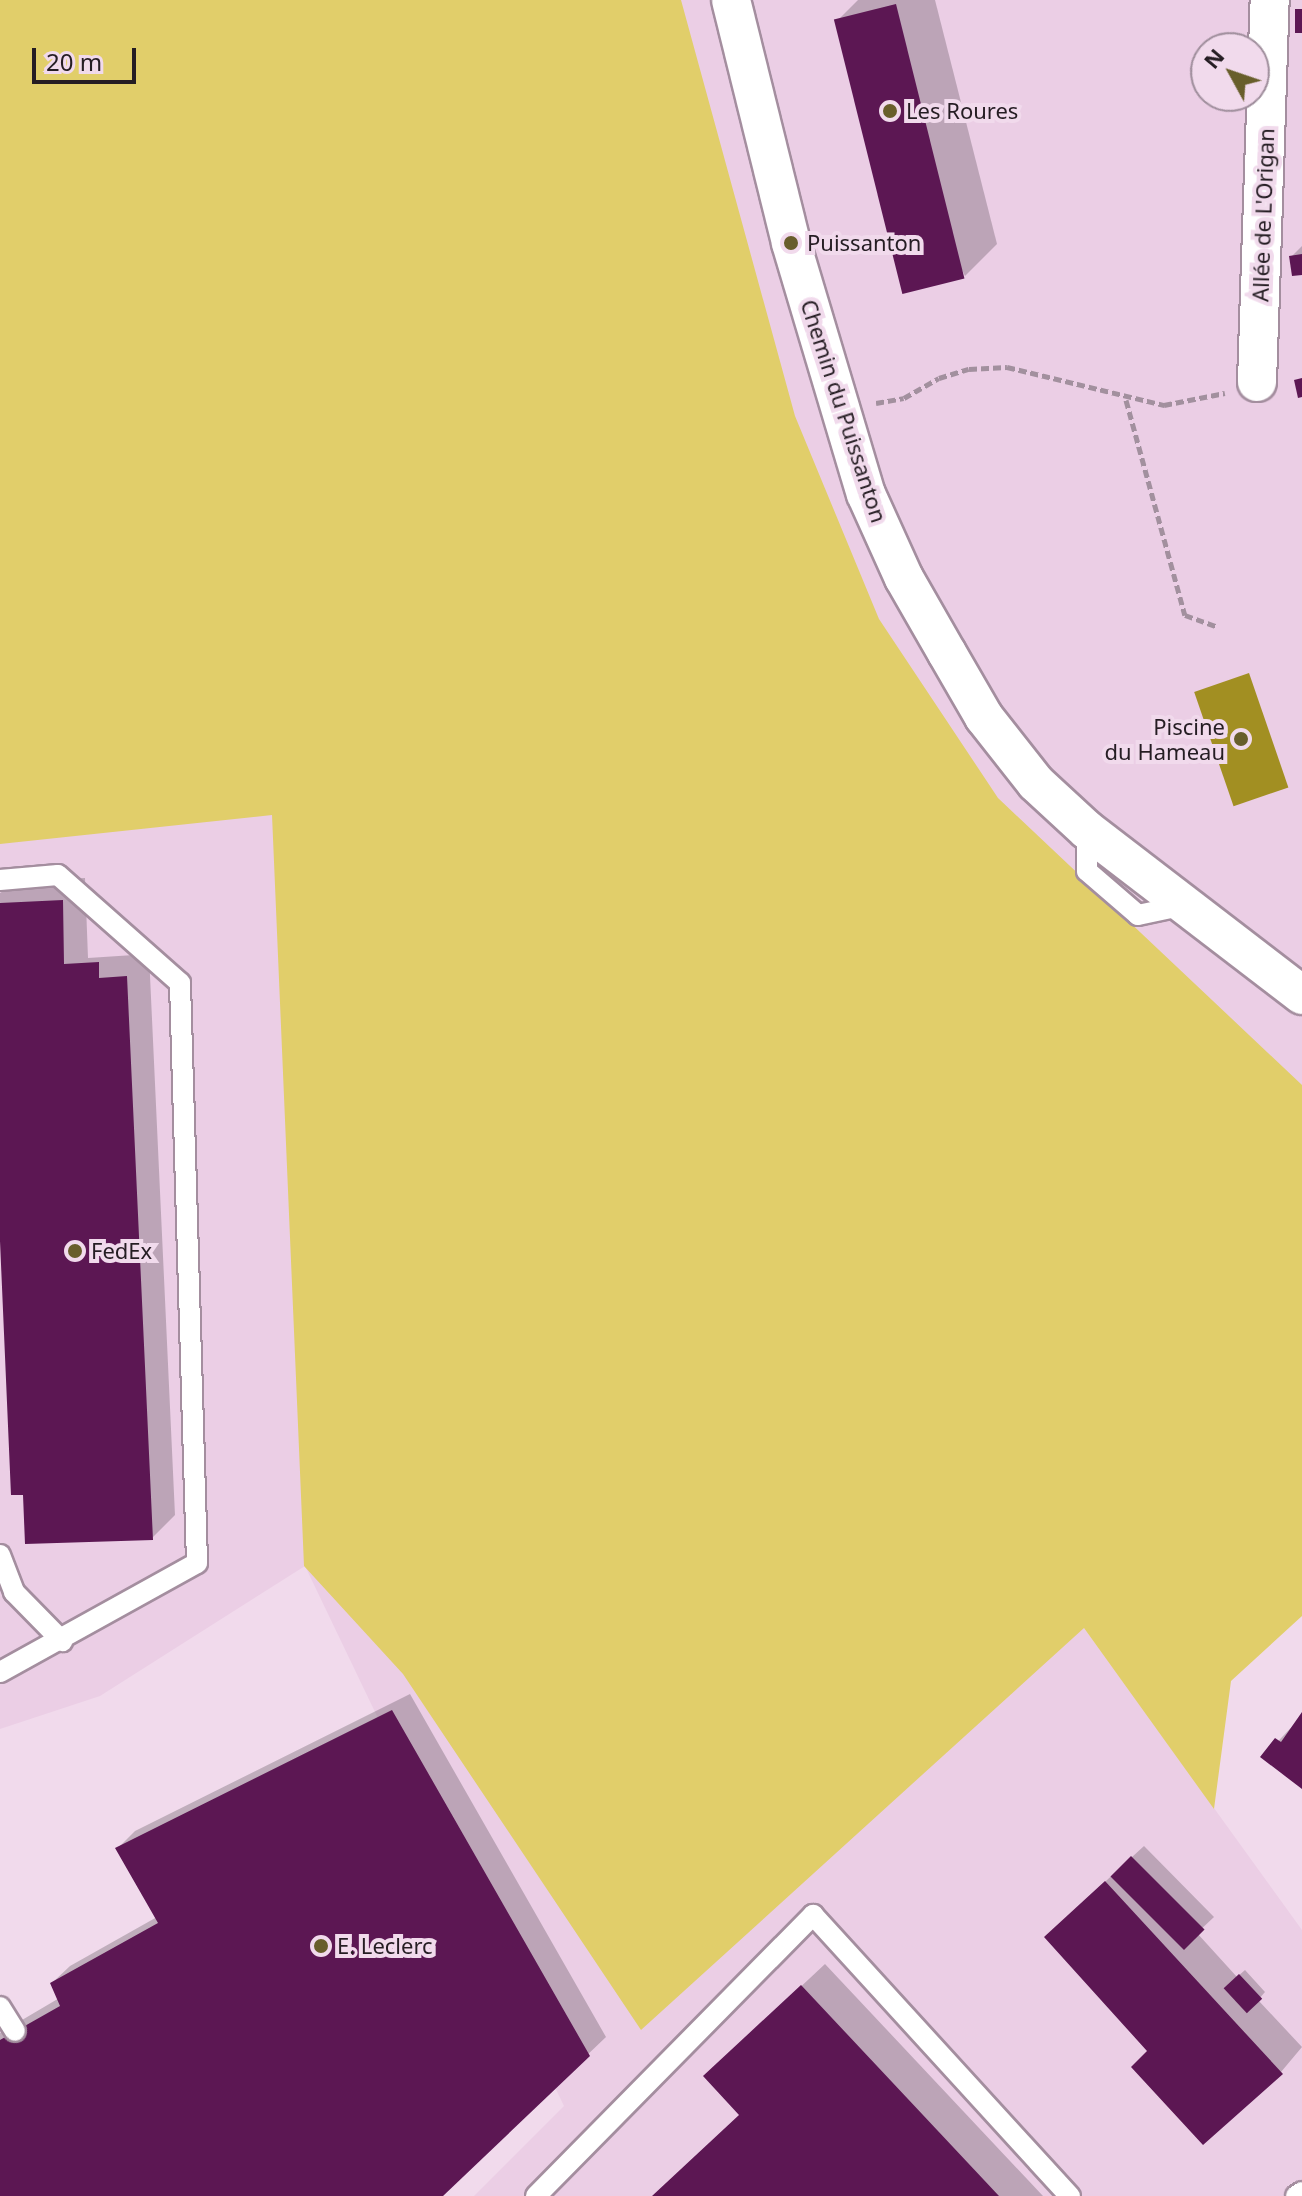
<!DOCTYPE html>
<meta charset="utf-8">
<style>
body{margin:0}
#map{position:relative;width:1302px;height:2196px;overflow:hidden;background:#f1daec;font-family:"Noto Sans",sans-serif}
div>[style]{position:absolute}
.built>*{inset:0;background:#ebcee5}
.green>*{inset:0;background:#e1ce6a}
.water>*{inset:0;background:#a28f22;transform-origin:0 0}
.shadow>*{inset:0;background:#0003}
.building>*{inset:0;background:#5c1753;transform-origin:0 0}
.path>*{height:5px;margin-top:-2.5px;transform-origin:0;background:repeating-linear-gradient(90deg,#a2909e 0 8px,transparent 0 12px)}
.roads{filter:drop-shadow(2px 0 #a48e9f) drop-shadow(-2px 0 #a48e9f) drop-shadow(0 2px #a48e9f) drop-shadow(0 -2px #a48e9f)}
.service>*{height:20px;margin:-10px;padding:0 10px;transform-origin:10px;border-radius:10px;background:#fff}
.minor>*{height:38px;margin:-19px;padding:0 19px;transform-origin:19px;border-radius:19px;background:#fff}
.dots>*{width:22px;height:22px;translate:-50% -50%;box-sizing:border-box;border:4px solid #f1daec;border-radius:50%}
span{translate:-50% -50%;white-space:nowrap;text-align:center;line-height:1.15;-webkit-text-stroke:8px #f1daec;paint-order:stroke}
.poi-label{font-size:22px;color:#251d23}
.left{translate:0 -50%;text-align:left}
.right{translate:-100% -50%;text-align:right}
.street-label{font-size:22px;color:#251d23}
.north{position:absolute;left:1190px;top:32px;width:80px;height:80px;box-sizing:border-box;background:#f1daec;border:2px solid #9f8e9c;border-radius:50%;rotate:310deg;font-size:22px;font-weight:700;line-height:32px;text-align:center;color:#251d23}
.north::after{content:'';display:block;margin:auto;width:28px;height:36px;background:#685e2b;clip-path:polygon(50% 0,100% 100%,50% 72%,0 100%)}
.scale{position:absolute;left:32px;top:48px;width:104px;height:36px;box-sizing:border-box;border:4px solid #251d23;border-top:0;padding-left:10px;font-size:24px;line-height:28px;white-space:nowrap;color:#251d23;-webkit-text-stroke:6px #f1daec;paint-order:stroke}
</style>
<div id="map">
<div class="built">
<i style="clip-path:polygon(evenodd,0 0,1302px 0,1302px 1406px,1084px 1628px,1302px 1930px,1302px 2196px,474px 2196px,564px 2106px,305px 1566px,100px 1696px,0 1729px,0 0,1206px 48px,1254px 48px,1254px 96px,1206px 96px,1206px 48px)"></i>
</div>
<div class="green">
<i style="clip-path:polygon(0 0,681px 0,795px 416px,879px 619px,998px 798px,1302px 1085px,1302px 1616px,1231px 1681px,1214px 1809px,1084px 1628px,641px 2030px,403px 1674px,304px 1566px,272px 815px,0 844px)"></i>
</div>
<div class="water">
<i style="left:1249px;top:673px;width:121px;height:58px;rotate:71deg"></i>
</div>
<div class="shadow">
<i style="clip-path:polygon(858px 0,935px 0,997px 244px,965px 276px,837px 21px)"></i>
<i style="clip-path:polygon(1302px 246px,1302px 273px,1292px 256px)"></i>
<i style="clip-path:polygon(85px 878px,88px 958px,149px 954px,175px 1515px,152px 1538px,0 1193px,0 893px,20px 881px)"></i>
<i style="clip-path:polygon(410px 1694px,606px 2037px,440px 2196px,0 2196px,0 2033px,61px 1997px,52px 1983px,70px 1966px,157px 1917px,117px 1849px,135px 1831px)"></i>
<i style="clip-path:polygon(1302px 1716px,1302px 1786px,1263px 1757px)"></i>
<i style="clip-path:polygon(1144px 1846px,1214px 1917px,1197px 1933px,1237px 1977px,1245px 1970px,1265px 1992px,1258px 2000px,1302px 2047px,1281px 2072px,1150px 2051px,1070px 1914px)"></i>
<i style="clip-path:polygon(825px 1964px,1043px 2196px,653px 2196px,741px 2114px,729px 2054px)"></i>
</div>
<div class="building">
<i style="left:896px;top:4px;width:283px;height:64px;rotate:76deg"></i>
<i style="left:1302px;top:9px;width:24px;height:7px;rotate:90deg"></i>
<i style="clip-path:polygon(1302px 254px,1302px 275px,1292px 276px,1289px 256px)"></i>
<i style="clip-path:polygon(1302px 378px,1302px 397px,1298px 398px,1294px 380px)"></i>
<i style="clip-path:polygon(63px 900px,64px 964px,99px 962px,99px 978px,127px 976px,153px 1540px,25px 1544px,23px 1495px,11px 1495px,0 1241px,0 903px)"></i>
<i style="clip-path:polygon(392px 1710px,590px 2056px,443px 2196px,0 2196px,0 2040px,60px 2006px,50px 1983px,158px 1923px,115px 1848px)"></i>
<i style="clip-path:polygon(1302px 1712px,1302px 1789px,1260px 1757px,1275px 1738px,1281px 1742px)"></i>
<i style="left:1131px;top:1856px;width:104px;height:29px;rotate:45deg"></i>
<i style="clip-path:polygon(1105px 1881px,1283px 2074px,1203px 2145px,1131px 2067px,1147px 2051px,1044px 1937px)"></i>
<i style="left:1239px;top:1974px;width:34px;height:21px;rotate:47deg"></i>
<i style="clip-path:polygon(801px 1985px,999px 2196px,652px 2196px,739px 2115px,703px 2076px)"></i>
</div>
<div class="path">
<i style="left:1126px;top:400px;width:223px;rotate:74.7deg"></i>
<i style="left:1185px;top:615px;width:35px;rotate:20deg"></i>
<i style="left:876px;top:403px;width:28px;rotate:-10deg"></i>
<i style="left:904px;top:398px;width:40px;rotate:-29.7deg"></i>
<i style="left:939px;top:378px;width:31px;rotate:-17deg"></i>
<i style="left:969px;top:369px;width:38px;rotate:-3deg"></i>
<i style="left:1007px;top:367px;width:162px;rotate:13.6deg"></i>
<i style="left:1164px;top:405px;width:62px;rotate:-11.1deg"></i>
</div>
<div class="roads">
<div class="service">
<i style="left:1087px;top:830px;width:41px;rotate:90deg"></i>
<i style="left:1087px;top:871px;width:67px;rotate:40.8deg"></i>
<i style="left:1138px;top:915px;width:48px;rotate:-12deg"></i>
<i style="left:0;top:880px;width:58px;rotate:-4.9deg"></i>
<i style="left:58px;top:875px;width:163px;rotate:41.5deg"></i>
<i style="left:180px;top:983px;width:580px;rotate:88.32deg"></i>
<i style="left:197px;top:1563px;width:225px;rotate:151deg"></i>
<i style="left:0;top:1555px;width:40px;rotate:69deg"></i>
<i style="left:14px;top:1592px;width:69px;rotate:45.6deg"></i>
<i style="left:0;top:2007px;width:28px;rotate:58deg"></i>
<i style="left:536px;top:2196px;width:395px;rotate:-45.4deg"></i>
<i style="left:813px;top:1915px;width:381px;rotate:47.6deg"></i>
<i style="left:1296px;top:2196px;width:7px;rotate:-34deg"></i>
</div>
<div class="minor">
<i style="left:731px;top:0;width:250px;rotate:76.1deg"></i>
<i style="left:791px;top:243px;width:262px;rotate:73.4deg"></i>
<i style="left:866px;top:494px;width:92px;rotate:65.7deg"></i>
<i style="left:904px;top:578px;width:86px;rotate:60.2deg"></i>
<i style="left:947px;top:653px;width:74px;rotate:60deg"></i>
<i style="left:984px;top:717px;width:84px;rotate:51.8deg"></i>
<i style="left:1036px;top:783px;width:69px;rotate:42.7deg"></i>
<i style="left:1087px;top:830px;width:271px;rotate:37.5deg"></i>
<i style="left:1257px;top:382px;width:382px;rotate:-88.1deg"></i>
</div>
</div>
<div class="dots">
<i style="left:890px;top:111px;background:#685e2b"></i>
<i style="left:791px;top:243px;background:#685e2b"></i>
<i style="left:1241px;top:739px;background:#685e2b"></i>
<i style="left:75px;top:1251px;background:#685e2b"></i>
<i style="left:321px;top:1946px;background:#685e2b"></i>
</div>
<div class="poi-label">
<span class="left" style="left:906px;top:111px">Les Roures</span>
<span class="left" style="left:807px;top:243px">Puissanton</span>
<span class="right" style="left:1225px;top:739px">Piscine<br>du Hameau</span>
<span class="left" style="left:91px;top:1251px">FedEx</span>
<span class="left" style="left:337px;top:1946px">E. Leclerc</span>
</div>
<div class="street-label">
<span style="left:1263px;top:215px;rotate:-88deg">Allée de L'Origan</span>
<span style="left:844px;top:411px;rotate:72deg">Chemin du Puissanton</span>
</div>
<div class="north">N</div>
<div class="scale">20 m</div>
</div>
